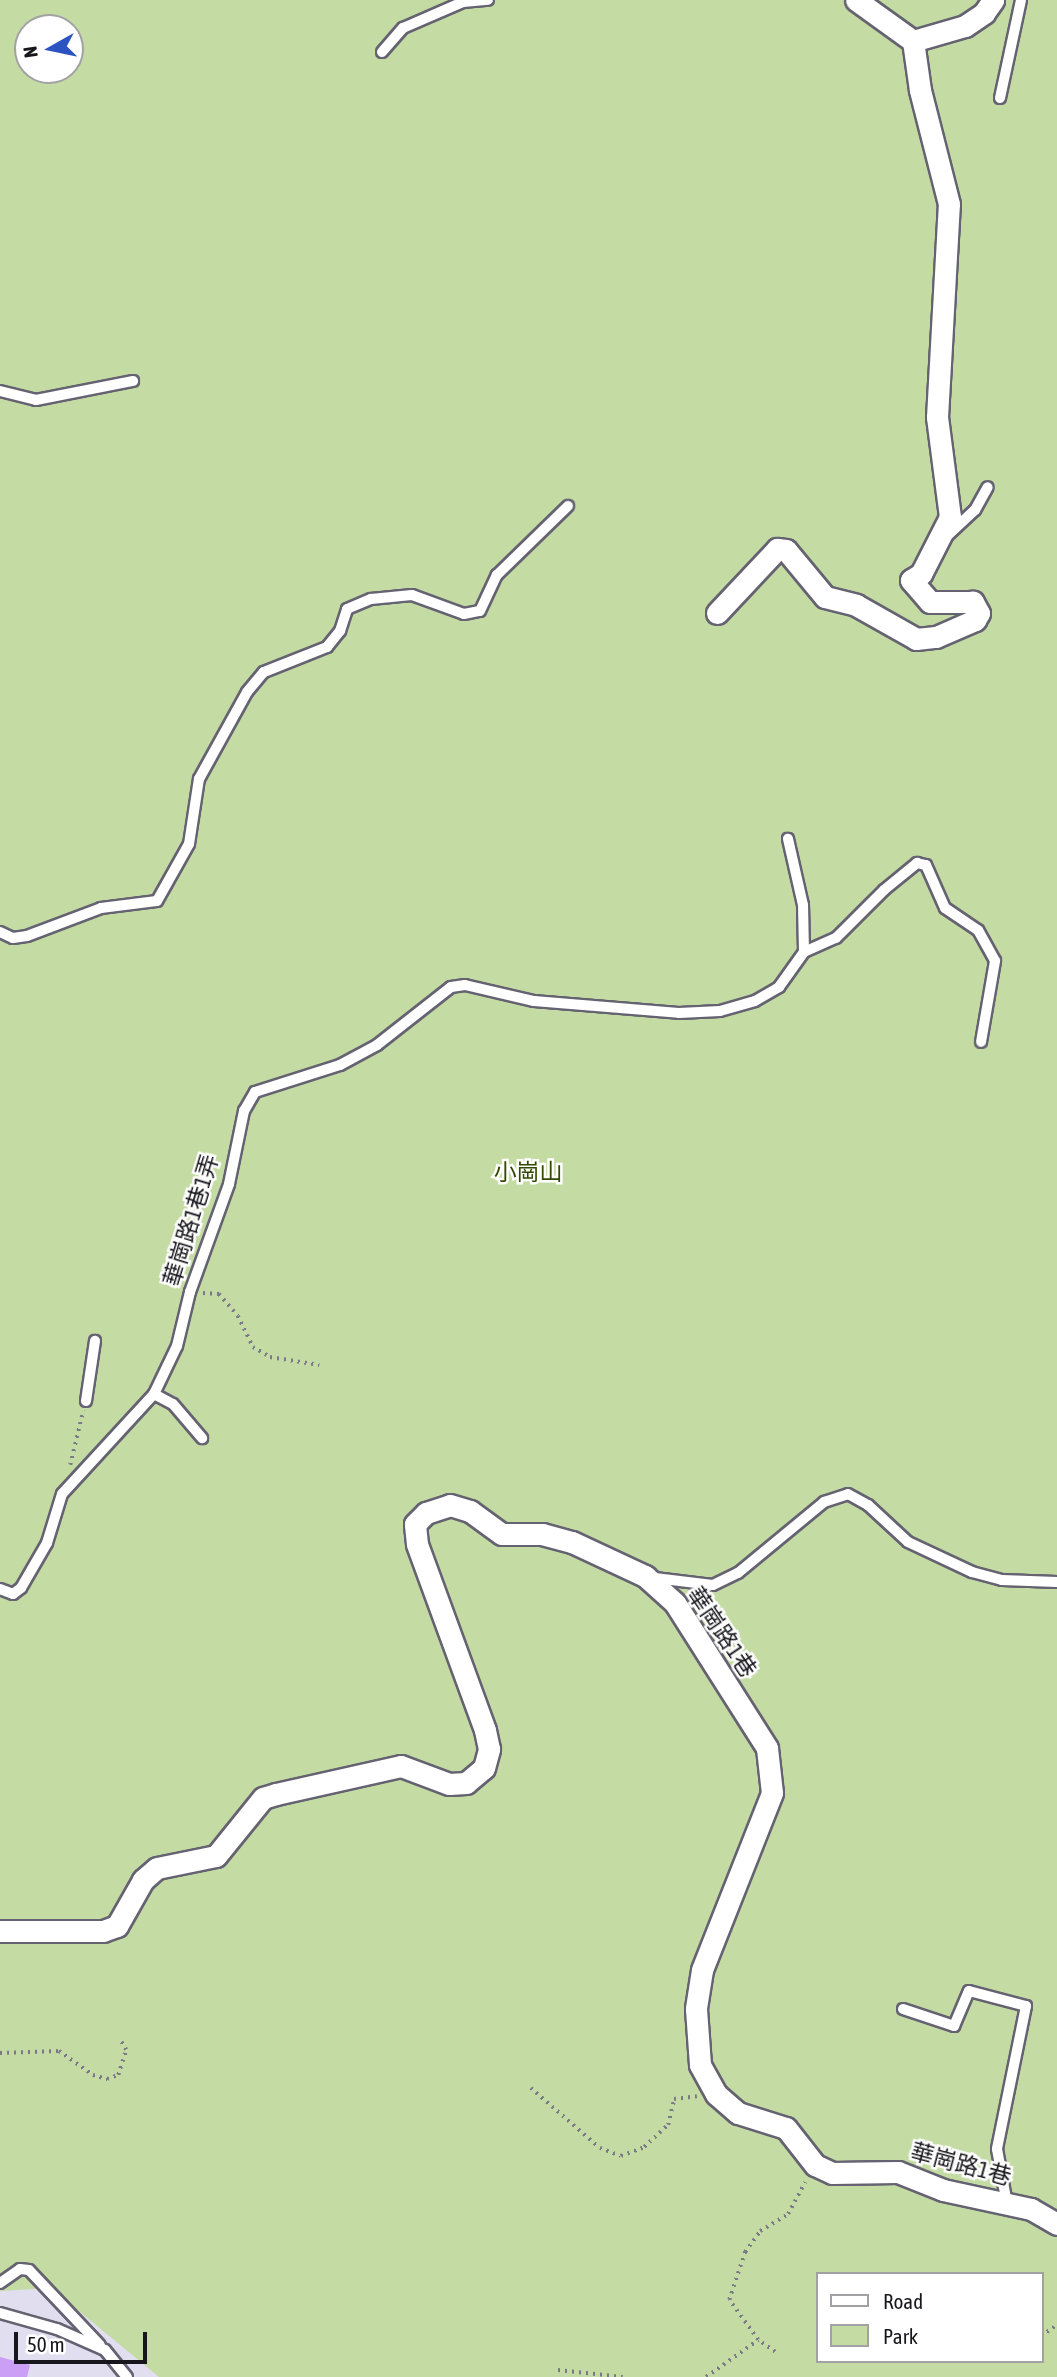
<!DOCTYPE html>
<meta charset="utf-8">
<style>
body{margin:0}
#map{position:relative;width:1057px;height:2377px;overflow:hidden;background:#e1def0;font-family:"Asap Condensed","Noto Sans TC",sans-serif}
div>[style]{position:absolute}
.green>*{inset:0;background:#c4dba4}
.building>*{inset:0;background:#ca9ff5}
.path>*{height:3.5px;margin-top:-1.75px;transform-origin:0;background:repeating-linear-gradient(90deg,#7b7985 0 2px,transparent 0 7px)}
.roads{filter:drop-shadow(2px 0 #656271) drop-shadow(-2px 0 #656271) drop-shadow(0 2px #656271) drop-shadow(0 -2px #656271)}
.service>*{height:10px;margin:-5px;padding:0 5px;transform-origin:5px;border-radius:5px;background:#fff}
.minor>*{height:21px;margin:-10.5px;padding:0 10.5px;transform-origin:10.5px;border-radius:10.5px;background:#fff}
span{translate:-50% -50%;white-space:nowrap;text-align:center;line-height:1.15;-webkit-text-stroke:5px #fff;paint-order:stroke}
.park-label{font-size:23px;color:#334801}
.street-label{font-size:23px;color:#17161c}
.legend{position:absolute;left:816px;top:2272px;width:228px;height:91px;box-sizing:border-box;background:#fff;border:2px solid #a2a2a4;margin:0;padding:9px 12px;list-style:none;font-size:21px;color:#17161c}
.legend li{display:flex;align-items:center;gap:14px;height:35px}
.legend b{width:35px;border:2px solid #a2a2a4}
.north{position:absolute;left:14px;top:14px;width:70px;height:70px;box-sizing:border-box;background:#fff;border:2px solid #a2a2a4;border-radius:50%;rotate:261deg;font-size:19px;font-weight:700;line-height:28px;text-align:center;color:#17161c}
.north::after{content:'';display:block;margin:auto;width:24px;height:32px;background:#2c53c2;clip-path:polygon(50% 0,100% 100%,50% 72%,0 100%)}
.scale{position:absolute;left:14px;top:2332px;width:133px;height:32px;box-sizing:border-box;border:4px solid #17161c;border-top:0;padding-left:9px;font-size:21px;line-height:24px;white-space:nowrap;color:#17161c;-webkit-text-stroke:5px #fff;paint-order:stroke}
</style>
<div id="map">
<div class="green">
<i style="clip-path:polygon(evenodd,0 0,1057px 0,1057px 2377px,159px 2377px,51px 2288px,0 2291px,0 0,28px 28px,70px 28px,70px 70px,28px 70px,28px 28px,0 0,817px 2274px,1041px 2274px,1041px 2361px,817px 2361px,817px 2274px)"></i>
</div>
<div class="building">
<i style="clip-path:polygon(0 2357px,30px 2365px,27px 2377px,0 2377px)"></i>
</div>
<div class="path">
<i style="left:203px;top:1293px;width:16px;rotate:4deg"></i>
<i style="left:219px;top:1294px;width:29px;rotate:49deg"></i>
<i style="left:238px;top:1316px;width:34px;rotate:64deg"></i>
<i style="left:253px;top:1347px;width:20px;rotate:30deg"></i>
<i style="left:270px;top:1357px;width:50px;rotate:9.3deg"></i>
<i style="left:70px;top:1465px;width:56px;rotate:-76.5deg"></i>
<i style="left:0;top:2053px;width:59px;rotate:-1.9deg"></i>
<i style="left:59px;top:2051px;width:42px;rotate:35.2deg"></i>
<i style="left:93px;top:2075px;width:15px;rotate:16deg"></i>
<i style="left:107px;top:2079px;width:12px;rotate:-20deg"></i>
<i style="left:118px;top:2075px;width:26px;rotate:-72deg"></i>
<i style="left:126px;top:2050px;width:12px;rotate:-121deg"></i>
<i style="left:531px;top:2088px;width:91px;rotate:41deg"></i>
<i style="left:600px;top:2148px;width:22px;rotate:21deg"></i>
<i style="left:621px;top:2156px;width:25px;rotate:-21deg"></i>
<i style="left:644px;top:2147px;width:33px;rotate:-43deg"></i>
<i style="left:668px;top:2125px;width:27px;rotate:-77deg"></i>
<i style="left:674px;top:2099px;width:23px;rotate:-7deg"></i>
<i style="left:1041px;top:2336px;width:19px;rotate:-35deg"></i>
<i style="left:775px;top:2352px;width:21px;rotate:-145deg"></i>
<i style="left:758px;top:2340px;width:49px;rotate:-125.9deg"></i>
<i style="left:729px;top:2300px;width:51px;rotate:-71.6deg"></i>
<i style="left:745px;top:2252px;width:26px;rotate:-54deg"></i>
<i style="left:760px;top:2231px;width:33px;rotate:-31deg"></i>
<i style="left:788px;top:2214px;width:36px;rotate:-62deg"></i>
<i style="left:558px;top:2370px;width:65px;rotate:6.1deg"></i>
<i style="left:706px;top:2377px;width:64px;rotate:-35.4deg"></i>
</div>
<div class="roads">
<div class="service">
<i style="left:382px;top:52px;width:32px;rotate:-49deg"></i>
<i style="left:403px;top:28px;width:65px;rotate:-23.4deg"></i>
<i style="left:463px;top:2px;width:25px;rotate:-5deg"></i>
<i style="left:1000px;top:98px;width:100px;rotate:-77.9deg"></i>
<i style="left:0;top:391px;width:37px;rotate:14deg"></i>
<i style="left:36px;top:400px;width:99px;rotate:-11.1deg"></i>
<i style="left:948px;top:535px;width:37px;rotate:-43deg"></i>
<i style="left:975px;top:510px;width:26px;rotate:-61deg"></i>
<i style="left:0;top:932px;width:14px;rotate:25deg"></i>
<i style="left:13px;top:938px;width:14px;rotate:-8deg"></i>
<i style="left:27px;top:936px;width:79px;rotate:-20.7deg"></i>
<i style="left:101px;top:908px;width:56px;rotate:-7.1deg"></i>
<i style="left:157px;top:901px;width:65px;rotate:-60.7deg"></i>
<i style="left:189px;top:844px;width:66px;rotate:-81.3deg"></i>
<i style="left:199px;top:779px;width:99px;rotate:-61.1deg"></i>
<i style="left:247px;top:692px;width:26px;rotate:-50deg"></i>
<i style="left:264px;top:672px;width:68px;rotate:-21.6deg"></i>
<i style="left:327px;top:647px;width:21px;rotate:-51deg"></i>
<i style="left:340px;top:631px;width:23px;rotate:-72deg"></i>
<i style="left:347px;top:609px;width:26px;rotate:-23deg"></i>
<i style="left:371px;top:599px;width:41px;rotate:-5.6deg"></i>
<i style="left:412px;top:595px;width:55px;rotate:20.1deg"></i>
<i style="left:464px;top:614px;width:16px;rotate:-11deg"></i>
<i style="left:480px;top:611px;width:40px;rotate:-65deg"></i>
<i style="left:497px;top:575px;width:99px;rotate:-44.2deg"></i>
<i style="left:804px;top:952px;width:35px;rotate:-24deg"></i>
<i style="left:836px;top:938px;width:68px;rotate:-45deg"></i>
<i style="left:884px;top:890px;width:43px;rotate:-39.3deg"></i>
<i style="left:917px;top:863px;width:9px;rotate:13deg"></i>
<i style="left:926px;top:865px;width:47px;rotate:66.2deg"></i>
<i style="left:945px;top:908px;width:40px;rotate:34deg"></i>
<i style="left:978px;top:930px;width:35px;rotate:61deg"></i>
<i style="left:995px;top:961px;width:82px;rotate:99.8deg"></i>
<i style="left:154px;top:1394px;width:21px;rotate:28deg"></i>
<i style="left:173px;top:1404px;width:45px;rotate:49.5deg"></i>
<i style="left:86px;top:1401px;width:61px;rotate:-81.5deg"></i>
<i style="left:655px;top:1578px;width:58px;rotate:6.9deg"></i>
<i style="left:713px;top:1585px;width:28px;rotate:-26deg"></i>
<i style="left:738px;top:1573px;width:112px;rotate:-39.5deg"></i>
<i style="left:824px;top:1502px;width:25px;rotate:-18deg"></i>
<i style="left:848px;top:1494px;width:23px;rotate:29deg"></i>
<i style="left:868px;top:1505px;width:54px;rotate:42.8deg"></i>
<i style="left:908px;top:1542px;width:71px;rotate:25.1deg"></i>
<i style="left:972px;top:1572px;width:31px;rotate:15deg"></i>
<i style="left:1002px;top:1580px;width:55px;rotate:2.1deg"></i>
<i style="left:0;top:1589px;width:14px;rotate:21deg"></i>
<i style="left:13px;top:1594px;width:10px;rotate:-37deg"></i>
<i style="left:21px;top:1588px;width:52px;rotate:-60deg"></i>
<i style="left:47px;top:1543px;width:51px;rotate:-73deg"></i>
<i style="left:62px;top:1494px;width:136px;rotate:-47.4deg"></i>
<i style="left:154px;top:1394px;width:53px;rotate:-64.4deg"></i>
<i style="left:177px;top:1346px;width:56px;rotate:-76.5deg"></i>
<i style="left:190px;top:1292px;width:115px;rotate:-70.1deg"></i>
<i style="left:229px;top:1184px;width:75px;rotate:-78.4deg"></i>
<i style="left:244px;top:1111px;width:22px;rotate:-60deg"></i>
<i style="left:255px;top:1092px;width:89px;rotate:-17.6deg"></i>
<i style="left:340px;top:1065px;width:42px;rotate:-28.4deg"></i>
<i style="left:377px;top:1045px;width:94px;rotate:-38.1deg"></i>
<i style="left:451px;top:987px;width:14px;rotate:-8deg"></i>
<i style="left:465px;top:985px;width:71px;rotate:13.1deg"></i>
<i style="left:534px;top:1001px;width:145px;rotate:4.7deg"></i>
<i style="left:679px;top:1013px;width:41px;rotate:-2.8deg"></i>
<i style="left:720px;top:1011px;width:36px;rotate:-16deg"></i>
<i style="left:755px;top:1001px;width:28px;rotate:-30deg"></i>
<i style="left:779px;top:987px;width:43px;rotate:-54.5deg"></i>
<i style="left:804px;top:952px;width:47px;rotate:-91.2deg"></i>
<i style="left:803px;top:905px;width:68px;rotate:-102.8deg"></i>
<i style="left:903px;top:2009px;width:54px;rotate:18.4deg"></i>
<i style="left:954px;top:2026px;width:38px;rotate:-67deg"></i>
<i style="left:969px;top:1991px;width:59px;rotate:14.7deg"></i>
<i style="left:1026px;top:2006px;width:146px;rotate:101.5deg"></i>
<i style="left:997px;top:2149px;width:56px;rotate:79.7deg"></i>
<i style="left:0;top:2283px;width:24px;rotate:-35deg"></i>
<i style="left:20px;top:2269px;width:9px;rotate:6deg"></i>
<i style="left:29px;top:2270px;width:103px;rotate:46.6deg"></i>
<i style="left:0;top:2313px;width:59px;rotate:15.7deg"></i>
<i style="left:57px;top:2329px;width:52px;rotate:23.6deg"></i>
<i style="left:105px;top:2350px;width:35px;rotate:51deg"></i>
</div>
<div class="minor">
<i style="left:913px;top:41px;width:54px;rotate:-16.1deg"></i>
<i style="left:965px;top:26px;width:23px;rotate:-34deg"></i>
<i style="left:984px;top:13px;width:16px;rotate:-55deg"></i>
<i style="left:717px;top:613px;width:88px;rotate:-46.8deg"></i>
<i style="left:777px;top:549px;width:9px;rotate:6deg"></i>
<i style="left:786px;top:550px;width:61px;rotate:50.3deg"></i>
<i style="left:825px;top:597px;width:32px;rotate:14deg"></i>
<i style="left:856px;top:605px;width:69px;rotate:29.5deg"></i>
<i style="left:916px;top:639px;width:20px;rotate:-6deg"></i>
<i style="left:936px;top:637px;width:43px;rotate:-23.6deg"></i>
<i style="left:975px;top:620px;width:8px;rotate:-60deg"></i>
<i style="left:979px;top:613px;width:13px;rotate:-119deg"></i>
<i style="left:973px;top:602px;width:43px;rotate:180deg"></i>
<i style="left:930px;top:602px;width:29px;rotate:-131deg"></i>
<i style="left:911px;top:580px;width:12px;rotate:-31deg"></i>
<i style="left:921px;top:574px;width:64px;rotate:-63deg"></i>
<i style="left:950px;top:517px;width:101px;rotate:-97.4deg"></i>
<i style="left:937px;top:417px;width:213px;rotate:-86.8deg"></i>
<i style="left:949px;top:204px;width:118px;rotate:-104.3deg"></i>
<i style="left:920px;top:90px;width:49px;rotate:-98.1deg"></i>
<i style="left:913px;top:41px;width:70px;rotate:-144.3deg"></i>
<i style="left:0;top:1931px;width:103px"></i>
<i style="left:103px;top:1931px;width:15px;rotate:-20deg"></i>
<i style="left:117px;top:1926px;width:53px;rotate:-60.5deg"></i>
<i style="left:143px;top:1880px;width:18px;rotate:-41deg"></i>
<i style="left:157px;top:1868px;width:60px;rotate:-11.5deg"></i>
<i style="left:216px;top:1856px;width:75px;rotate:-51deg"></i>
<i style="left:263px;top:1798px;width:14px;rotate:-17deg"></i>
<i style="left:276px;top:1794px;width:128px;rotate:-12.6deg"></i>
<i style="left:401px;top:1766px;width:51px;rotate:20.6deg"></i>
<i style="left:449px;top:1784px;width:17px;rotate:-3deg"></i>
<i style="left:466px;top:1783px;width:23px;rotate:-40deg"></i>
<i style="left:484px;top:1768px;width:20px;rotate:-75deg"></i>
<i style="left:489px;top:1749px;width:19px;rotate:-102deg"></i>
<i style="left:485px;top:1730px;width:198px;rotate:-110.1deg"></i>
<i style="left:417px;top:1544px;width:20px;rotate:-96deg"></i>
<i style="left:415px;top:1524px;width:16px;rotate:-45deg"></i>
<i style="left:426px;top:1513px;width:25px;rotate:-18deg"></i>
<i style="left:450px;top:1505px;width:21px;rotate:17deg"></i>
<i style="left:470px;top:1511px;width:39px;rotate:36deg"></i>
<i style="left:502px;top:1534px;width:40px"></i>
<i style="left:542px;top:1534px;width:31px;rotate:15deg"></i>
<i style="left:572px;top:1542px;width:81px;rotate:25deg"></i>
<i style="left:645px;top:1576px;width:40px;rotate:42deg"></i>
<i style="left:675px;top:1603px;width:172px;rotate:57.6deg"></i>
<i style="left:767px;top:1748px;width:45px;rotate:83.7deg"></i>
<i style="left:772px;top:1793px;width:190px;rotate:111.6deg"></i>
<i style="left:702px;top:1970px;width:39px;rotate:99deg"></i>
<i style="left:696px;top:2009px;width:56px;rotate:85.9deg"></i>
<i style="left:700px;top:2065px;width:33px;rotate:61deg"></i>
<i style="left:716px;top:2094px;width:29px;rotate:41deg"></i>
<i style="left:738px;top:2113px;width:50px;rotate:17.4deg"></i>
<i style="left:786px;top:2128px;width:47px;rotate:51.9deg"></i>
<i style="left:815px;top:2165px;width:19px;rotate:25deg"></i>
<i style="left:832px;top:2173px;width:66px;rotate:-0.9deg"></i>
<i style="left:898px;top:2172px;width:48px;rotate:21.8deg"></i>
<i style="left:943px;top:2190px;width:90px;rotate:12.2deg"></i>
<i style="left:1031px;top:2209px;width:30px;rotate:30deg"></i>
</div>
</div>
<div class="park-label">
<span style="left:528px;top:1172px">小崗山</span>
</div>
<div class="street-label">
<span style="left:191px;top:1220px;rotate:-73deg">華崗路1巷1弄</span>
<span style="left:722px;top:1632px;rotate:56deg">華崗路1巷</span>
<span style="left:961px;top:2164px;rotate:15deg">華崗路1巷</span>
</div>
<ul class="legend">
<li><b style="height:9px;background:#fff"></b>Road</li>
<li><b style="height:19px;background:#c4dba4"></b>Park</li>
</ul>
<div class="north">N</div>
<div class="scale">50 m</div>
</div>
